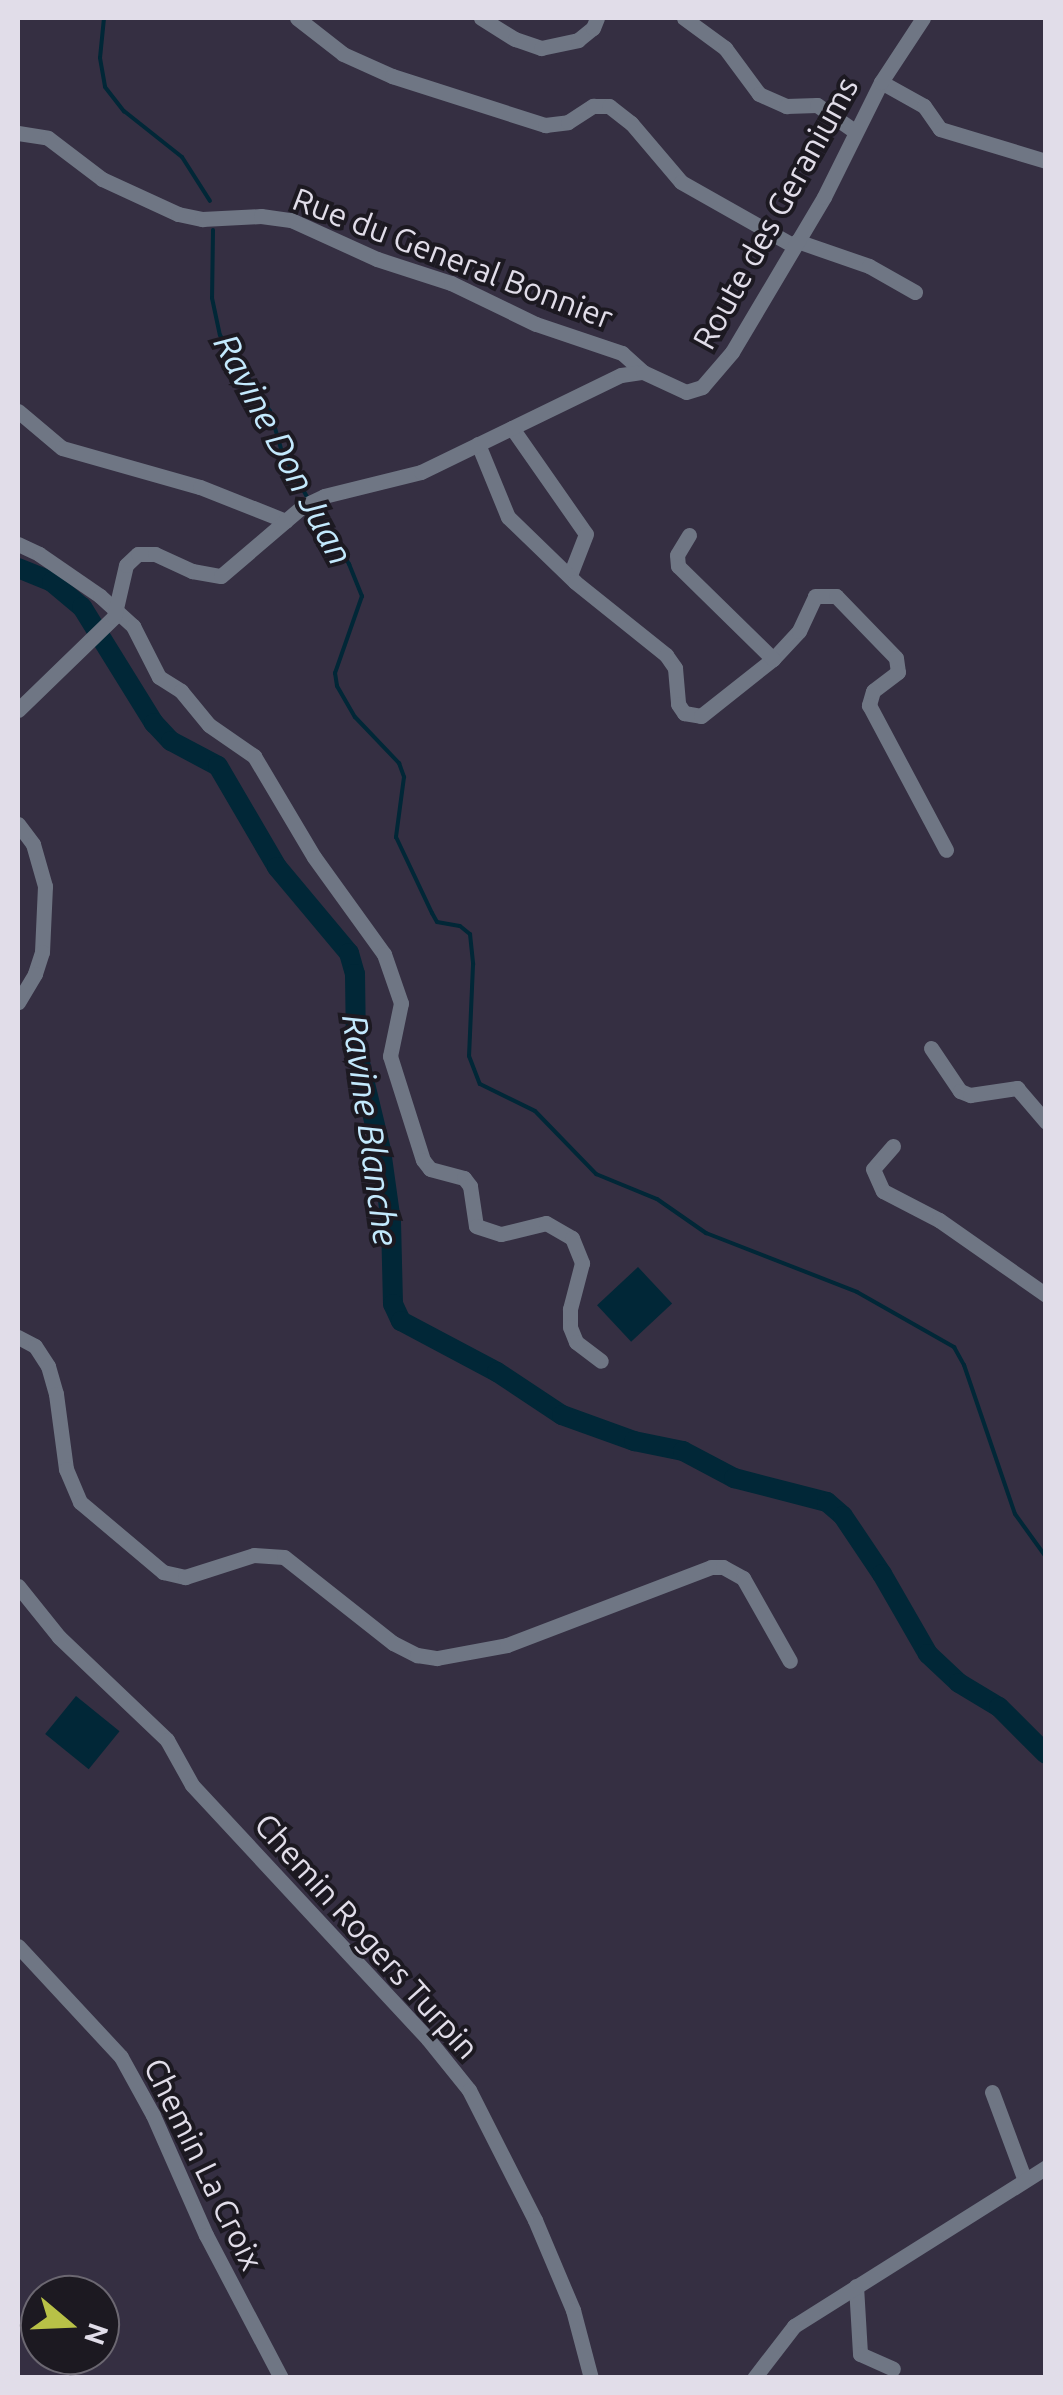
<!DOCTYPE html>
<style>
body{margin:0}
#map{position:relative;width:1063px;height:2395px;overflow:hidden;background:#352f42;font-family:Ubuntu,sans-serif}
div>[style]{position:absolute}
.water>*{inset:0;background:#012737;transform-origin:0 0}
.stream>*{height:4px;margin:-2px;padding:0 2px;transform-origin:2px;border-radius:2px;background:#012737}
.river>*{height:20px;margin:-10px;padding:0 10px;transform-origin:10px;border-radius:10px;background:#012737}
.minor>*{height:15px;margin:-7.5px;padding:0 7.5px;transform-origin:7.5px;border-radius:7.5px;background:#6f7684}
span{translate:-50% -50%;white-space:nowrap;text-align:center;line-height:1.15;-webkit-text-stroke:8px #1c1921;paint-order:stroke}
.street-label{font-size:32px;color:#e1dde9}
.water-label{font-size:35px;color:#c3e9fd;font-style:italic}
.frame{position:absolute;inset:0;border:20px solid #e1dde9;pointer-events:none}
.north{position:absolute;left:20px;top:2275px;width:100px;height:100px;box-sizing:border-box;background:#1c1921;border:2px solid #6b6771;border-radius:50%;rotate:109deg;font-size:28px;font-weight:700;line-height:40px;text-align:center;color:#e1dde9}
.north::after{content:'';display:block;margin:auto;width:35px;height:45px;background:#b8c147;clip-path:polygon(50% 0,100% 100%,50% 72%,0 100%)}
</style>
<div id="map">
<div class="water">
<i style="left:638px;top:1267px;width:50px;height:56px;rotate:47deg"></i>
<i style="left:76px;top:1696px;width:56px;height:49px;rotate:39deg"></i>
</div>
<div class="stream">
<i style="left:104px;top:18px;width:40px;rotate:95.7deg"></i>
<i style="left:100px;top:58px;width:29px;rotate:80deg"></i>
<i style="left:105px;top:87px;width:31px;rotate:52deg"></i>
<i style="left:124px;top:111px;width:74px;rotate:38.4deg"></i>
<i style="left:182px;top:157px;width:52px;rotate:57.5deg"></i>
<i style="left:213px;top:230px;width:68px;rotate:90.8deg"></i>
<i style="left:212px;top:298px;width:38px;rotate:78deg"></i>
<i style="left:220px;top:335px;width:91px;rotate:56.7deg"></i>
<i style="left:270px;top:411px;width:43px;rotate:73.7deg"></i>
<i style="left:282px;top:452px;width:51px;rotate:60.9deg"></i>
<i style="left:312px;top:505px;width:70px;rotate:57.9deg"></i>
<i style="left:349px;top:564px;width:35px;rotate:68deg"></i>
<i style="left:362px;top:596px;width:82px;rotate:109.3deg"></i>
<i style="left:335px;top:673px;width:13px;rotate:81deg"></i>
<i style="left:337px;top:686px;width:36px;rotate:60deg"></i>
<i style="left:355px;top:717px;width:64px;rotate:46.3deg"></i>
<i style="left:399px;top:763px;width:15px;rotate:70deg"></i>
<i style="left:404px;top:777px;width:61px;rotate:97.6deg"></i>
<i style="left:396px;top:837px;width:84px;rotate:64.7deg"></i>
<i style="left:432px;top:913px;width:10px;rotate:61deg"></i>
<i style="left:437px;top:922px;width:23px;rotate:10deg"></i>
<i style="left:460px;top:926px;width:13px;rotate:39deg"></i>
<i style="left:470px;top:934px;width:31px;rotate:84deg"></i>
<i style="left:473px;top:965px;width:91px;rotate:92.5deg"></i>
<i style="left:469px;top:1056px;width:30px;rotate:69deg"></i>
<i style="left:480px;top:1084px;width:61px;rotate:26.1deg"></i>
<i style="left:535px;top:1111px;width:88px;rotate:45.9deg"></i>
<i style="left:596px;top:1174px;width:66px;rotate:22.3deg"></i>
<i style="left:657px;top:1199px;width:60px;rotate:34.8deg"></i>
<i style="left:706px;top:1233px;width:162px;rotate:21.3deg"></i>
<i style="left:857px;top:1292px;width:112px;rotate:29.6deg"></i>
<i style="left:954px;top:1347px;width:21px;rotate:61deg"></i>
<i style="left:964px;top:1365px;width:157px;rotate:71.1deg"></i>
<i style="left:1015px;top:1514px;width:53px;rotate:54.2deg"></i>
</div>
<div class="river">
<i style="left:18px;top:568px;width:37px;rotate:22deg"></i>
<i style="left:52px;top:582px;width:39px;rotate:40deg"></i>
<i style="left:82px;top:607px;width:137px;rotate:58.2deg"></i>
<i style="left:154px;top:723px;width:25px;rotate:47deg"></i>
<i style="left:171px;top:741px;width:53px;rotate:28deg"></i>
<i style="left:218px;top:766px;width:117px;rotate:59.7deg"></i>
<i style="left:277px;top:867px;width:112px;rotate:50.1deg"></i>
<i style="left:349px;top:953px;width:22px;rotate:74deg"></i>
<i style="left:355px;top:974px;width:72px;rotate:89.2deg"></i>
<i style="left:356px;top:1046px;width:107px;rotate:76.5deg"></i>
<i style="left:381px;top:1150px;width:73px;rotate:82.1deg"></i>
<i style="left:391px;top:1222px;width:82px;rotate:88.6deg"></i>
<i style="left:393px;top:1304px;width:19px;rotate:65deg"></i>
<i style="left:401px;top:1321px;width:109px;rotate:28deg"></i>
<i style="left:497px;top:1372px;width:78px;rotate:33.5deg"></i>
<i style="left:562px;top:1415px;width:77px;rotate:19.9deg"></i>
<i style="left:634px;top:1441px;width:50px;rotate:11.5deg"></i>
<i style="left:683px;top:1451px;width:58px;rotate:27.9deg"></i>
<i style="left:734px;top:1478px;width:96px;rotate:14.5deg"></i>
<i style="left:827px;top:1502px;width:21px;rotate:41deg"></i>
<i style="left:843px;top:1516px;width:70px;rotate:56.1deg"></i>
<i style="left:882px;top:1574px;width:92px;rotate:60.1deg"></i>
<i style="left:928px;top:1654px;width:42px;rotate:43.1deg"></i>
<i style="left:959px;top:1683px;width:47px;rotate:31deg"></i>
<i style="left:999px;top:1707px;width:66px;rotate:45deg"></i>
</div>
<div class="minor">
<i style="left:297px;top:18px;width:58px;rotate:38deg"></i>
<i style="left:343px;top:54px;width:54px;rotate:24.2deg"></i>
<i style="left:392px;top:76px;width:161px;rotate:17.8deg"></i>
<i style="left:545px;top:125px;width:23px;rotate:-7deg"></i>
<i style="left:568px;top:122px;width:30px;rotate:-33deg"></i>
<i style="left:593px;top:106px;width:16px"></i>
<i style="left:609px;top:106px;width:28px;rotate:38deg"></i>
<i style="left:631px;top:123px;width:77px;rotate:49.7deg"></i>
<i style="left:681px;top:182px;width:130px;rotate:29.5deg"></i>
<i style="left:481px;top:18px;width:40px;rotate:32deg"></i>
<i style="left:515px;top:39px;width:28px;rotate:19deg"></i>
<i style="left:541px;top:48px;width:38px;rotate:-12deg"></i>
<i style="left:578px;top:40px;width:19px;rotate:-39deg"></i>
<i style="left:593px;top:28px;width:11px;rotate:-68deg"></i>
<i style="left:684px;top:18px;width:51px;rotate:36.2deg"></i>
<i style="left:725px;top:48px;width:57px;rotate:53.5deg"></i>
<i style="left:759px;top:94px;width:30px;rotate:24deg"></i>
<i style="left:786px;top:106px;width:31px;rotate:-2deg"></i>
<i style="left:817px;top:105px;width:47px;rotate:34.7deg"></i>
<i style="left:881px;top:82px;width:49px;rotate:29.2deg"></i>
<i style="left:924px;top:106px;width:28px;rotate:55deg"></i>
<i style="left:940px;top:129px;width:111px;rotate:16.8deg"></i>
<i style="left:18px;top:133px;width:30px;rotate:9deg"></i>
<i style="left:48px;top:138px;width:68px;rotate:37.2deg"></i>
<i style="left:102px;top:179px;width:84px;rotate:24.7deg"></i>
<i style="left:178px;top:214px;width:25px;rotate:12deg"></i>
<i style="left:202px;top:219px;width:59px;rotate:-2.9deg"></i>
<i style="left:261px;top:216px;width:30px;rotate:8deg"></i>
<i style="left:291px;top:220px;width:94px;rotate:24.4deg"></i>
<i style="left:377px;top:259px;width:78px;rotate:18deg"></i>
<i style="left:451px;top:283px;width:94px;rotate:25.8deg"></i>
<i style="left:536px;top:324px;width:91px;rotate:18.6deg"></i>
<i style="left:622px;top:353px;width:28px;rotate:42deg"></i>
<i style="left:797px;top:241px;width:76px;rotate:19.1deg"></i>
<i style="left:869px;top:266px;width:53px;rotate:29.5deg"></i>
<i style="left:18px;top:411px;width:57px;rotate:40.1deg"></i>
<i style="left:62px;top:448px;width:143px;rotate:15.8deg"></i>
<i style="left:200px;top:487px;width:92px;rotate:21.6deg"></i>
<i style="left:512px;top:428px;width:129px;rotate:55.1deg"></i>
<i style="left:586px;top:534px;width:44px;rotate:111.3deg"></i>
<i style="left:478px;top:444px;width:79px;rotate:67.7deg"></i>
<i style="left:508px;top:517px;width:93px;rotate:44.1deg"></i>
<i style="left:575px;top:582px;width:117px;rotate:38.7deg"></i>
<i style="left:666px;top:655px;width:16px;rotate:55deg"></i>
<i style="left:675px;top:668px;width:36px;rotate:85deg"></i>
<i style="left:678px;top:704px;width:11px;rotate:56deg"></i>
<i style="left:684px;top:713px;width:17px;rotate:10deg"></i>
<i style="left:701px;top:716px;width:92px;rotate:-38.4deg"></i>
<i style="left:773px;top:659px;width:38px;rotate:-47deg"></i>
<i style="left:799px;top:631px;width:38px;rotate:-65deg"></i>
<i style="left:815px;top:596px;width:21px"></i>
<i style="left:836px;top:596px;width:86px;rotate:45.9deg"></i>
<i style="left:896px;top:658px;width:14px;rotate:82deg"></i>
<i style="left:898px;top:672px;width:31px;rotate:143deg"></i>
<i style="left:873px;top:691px;width:15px;rotate:106deg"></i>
<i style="left:869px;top:705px;width:164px;rotate:62deg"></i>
<i style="left:689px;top:535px;width:23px;rotate:121deg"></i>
<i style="left:677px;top:555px;width:11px;rotate:85deg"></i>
<i style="left:678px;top:566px;width:133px;rotate:44.4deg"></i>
<i style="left:18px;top:544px;width:23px;rotate:25deg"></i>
<i style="left:39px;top:554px;width:74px;rotate:34.5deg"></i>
<i style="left:100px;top:596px;width:45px;rotate:42.3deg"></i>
<i style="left:133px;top:626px;width:57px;rotate:63deg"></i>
<i style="left:159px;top:677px;width:26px;rotate:32deg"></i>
<i style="left:181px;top:691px;width:44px;rotate:50.5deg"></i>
<i style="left:209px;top:725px;width:55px;rotate:34.6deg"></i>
<i style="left:254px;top:756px;width:117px;rotate:59.3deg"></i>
<i style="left:314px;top:857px;width:120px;rotate:54.2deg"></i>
<i style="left:384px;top:954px;width:52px;rotate:70.9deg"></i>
<i style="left:401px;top:1003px;width:54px;rotate:101.7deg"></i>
<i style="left:390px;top:1056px;width:109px;rotate:72.4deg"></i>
<i style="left:423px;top:1160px;width:11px;rotate:52deg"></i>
<i style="left:430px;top:1169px;width:35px;rotate:15deg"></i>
<i style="left:464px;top:1178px;width:10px;rotate:53deg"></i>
<i style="left:470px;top:1186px;width:40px;rotate:81.5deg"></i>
<i style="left:476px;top:1226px;width:26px;rotate:18deg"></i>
<i style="left:501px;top:1234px;width:46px;rotate:-13.7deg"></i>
<i style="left:546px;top:1223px;width:30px;rotate:30deg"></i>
<i style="left:572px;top:1238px;width:27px;rotate:68deg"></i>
<i style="left:582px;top:1263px;width:48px;rotate:104.6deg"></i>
<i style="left:570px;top:1309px;width:18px;rotate:90deg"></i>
<i style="left:570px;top:1327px;width:16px;rotate:68deg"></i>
<i style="left:576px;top:1342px;width:31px;rotate:37deg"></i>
<i style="left:18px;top:710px;width:134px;rotate:-44.1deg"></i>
<i style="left:114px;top:617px;width:53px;rotate:-77deg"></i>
<i style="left:126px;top:565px;width:16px;rotate:-43deg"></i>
<i style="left:138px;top:554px;width:17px"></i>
<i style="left:155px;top:554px;width:41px;rotate:24.7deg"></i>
<i style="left:192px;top:571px;width:29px;rotate:10deg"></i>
<i style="left:221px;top:576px;width:108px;rotate:-40.5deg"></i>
<i style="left:303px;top:506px;width:23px;rotate:-25deg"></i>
<i style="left:324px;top:496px;width:100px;rotate:-13.9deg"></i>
<i style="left:421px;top:472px;width:222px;rotate:-25.9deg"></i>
<i style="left:621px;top:375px;width:22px;rotate:-8deg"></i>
<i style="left:643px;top:372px;width:47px;rotate:24.9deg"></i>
<i style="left:686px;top:392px;width:17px;rotate:-17deg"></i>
<i style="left:702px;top:387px;width:46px;rotate:-49.4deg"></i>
<i style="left:732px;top:352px;width:180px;rotate:-59.3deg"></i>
<i style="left:824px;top:197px;width:128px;rotate:-63.6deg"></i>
<i style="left:881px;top:82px;width:77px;rotate:-56.7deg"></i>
<i style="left:18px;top:824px;width:25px;rotate:53deg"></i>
<i style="left:33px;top:844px;width:44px;rotate:74.1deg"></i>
<i style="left:45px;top:886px;width:66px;rotate:92.6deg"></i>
<i style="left:42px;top:952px;width:23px;rotate:108deg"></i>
<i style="left:35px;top:974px;width:33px;rotate:121deg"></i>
<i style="left:931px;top:1048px;width:52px;rotate:56deg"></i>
<i style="left:960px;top:1091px;width:11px;rotate:22deg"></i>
<i style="left:970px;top:1095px;width:48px;rotate:-8.5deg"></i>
<i style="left:1017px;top:1088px;width:45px;rotate:49.5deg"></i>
<i style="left:893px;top:1146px;width:30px;rotate:131deg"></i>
<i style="left:873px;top:1169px;width:24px;rotate:66deg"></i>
<i style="left:883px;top:1191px;width:63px;rotate:27.4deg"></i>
<i style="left:939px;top:1220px;width:131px;rotate:35deg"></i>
<i style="left:18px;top:1337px;width:19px;rotate:28deg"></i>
<i style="left:35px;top:1346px;width:24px;rotate:57deg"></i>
<i style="left:48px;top:1366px;width:29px;rotate:74deg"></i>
<i style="left:56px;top:1394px;width:76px;rotate:82.4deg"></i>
<i style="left:66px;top:1469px;width:36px;rotate:67deg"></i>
<i style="left:80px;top:1502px;width:109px;rotate:40.1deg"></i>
<i style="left:163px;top:1572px;width:23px;rotate:13deg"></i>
<i style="left:185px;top:1577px;width:72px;rotate:-17.7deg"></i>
<i style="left:254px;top:1555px;width:30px;rotate:4deg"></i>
<i style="left:284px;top:1557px;width:139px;rotate:38.3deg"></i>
<i style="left:393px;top:1643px;width:27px;rotate:27deg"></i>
<i style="left:417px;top:1655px;width:20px;rotate:9deg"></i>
<i style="left:437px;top:1658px;width:71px;rotate:-10.5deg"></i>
<i style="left:507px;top:1645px;width:218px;rotate:-20.9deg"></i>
<i style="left:711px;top:1567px;width:12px"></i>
<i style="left:723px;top:1567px;width:23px;rotate:29deg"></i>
<i style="left:743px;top:1578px;width:95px;rotate:60.5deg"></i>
<i style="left:18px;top:1586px;width:65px;rotate:51.2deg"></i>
<i style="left:59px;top:1637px;width:149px;rotate:43.6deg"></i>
<i style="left:167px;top:1740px;width:51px;rotate:60.9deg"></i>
<i style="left:192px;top:1785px;width:347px;rotate:47.1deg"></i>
<i style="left:428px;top:2039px;width:65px;rotate:51.2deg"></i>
<i style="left:469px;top:2090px;width:146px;rotate:63.1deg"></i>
<i style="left:535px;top:2220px;width:98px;rotate:67.1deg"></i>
<i style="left:573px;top:2310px;width:70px;rotate:75.2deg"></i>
<i style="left:18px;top:1946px;width:151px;rotate:47.1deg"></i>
<i style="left:121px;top:2057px;width:66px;rotate:61.1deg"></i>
<i style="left:153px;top:2115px;width:131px;rotate:66.2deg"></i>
<i style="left:206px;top:2235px;width:161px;rotate:62.3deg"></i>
<i style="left:992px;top:2092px;width:92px;rotate:69.6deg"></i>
<i style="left:856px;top:2286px;width:68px;rotate:86.6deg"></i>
<i style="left:860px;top:2354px;width:36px;rotate:24deg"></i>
<i style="left:754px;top:2378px;width:66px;rotate:-52.4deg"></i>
<i style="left:794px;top:2326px;width:298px;rotate:-32.2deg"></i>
</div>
<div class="street-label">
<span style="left:775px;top:213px;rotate:-61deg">Route des Geraniums</span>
<span style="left:453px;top:258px;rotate:21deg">Rue du General Bonnier</span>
<span style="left:367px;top:1936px;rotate:48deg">Chemin Rogers Turpin</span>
<span style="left:204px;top:2164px;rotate:64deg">Chemin La Croix</span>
</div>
<div class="water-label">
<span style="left:284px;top:449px;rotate:62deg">Ravine Don Juan</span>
<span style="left:371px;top:1130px;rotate:82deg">Ravine Blanche</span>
</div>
<div class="frame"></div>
<div class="north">N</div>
</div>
